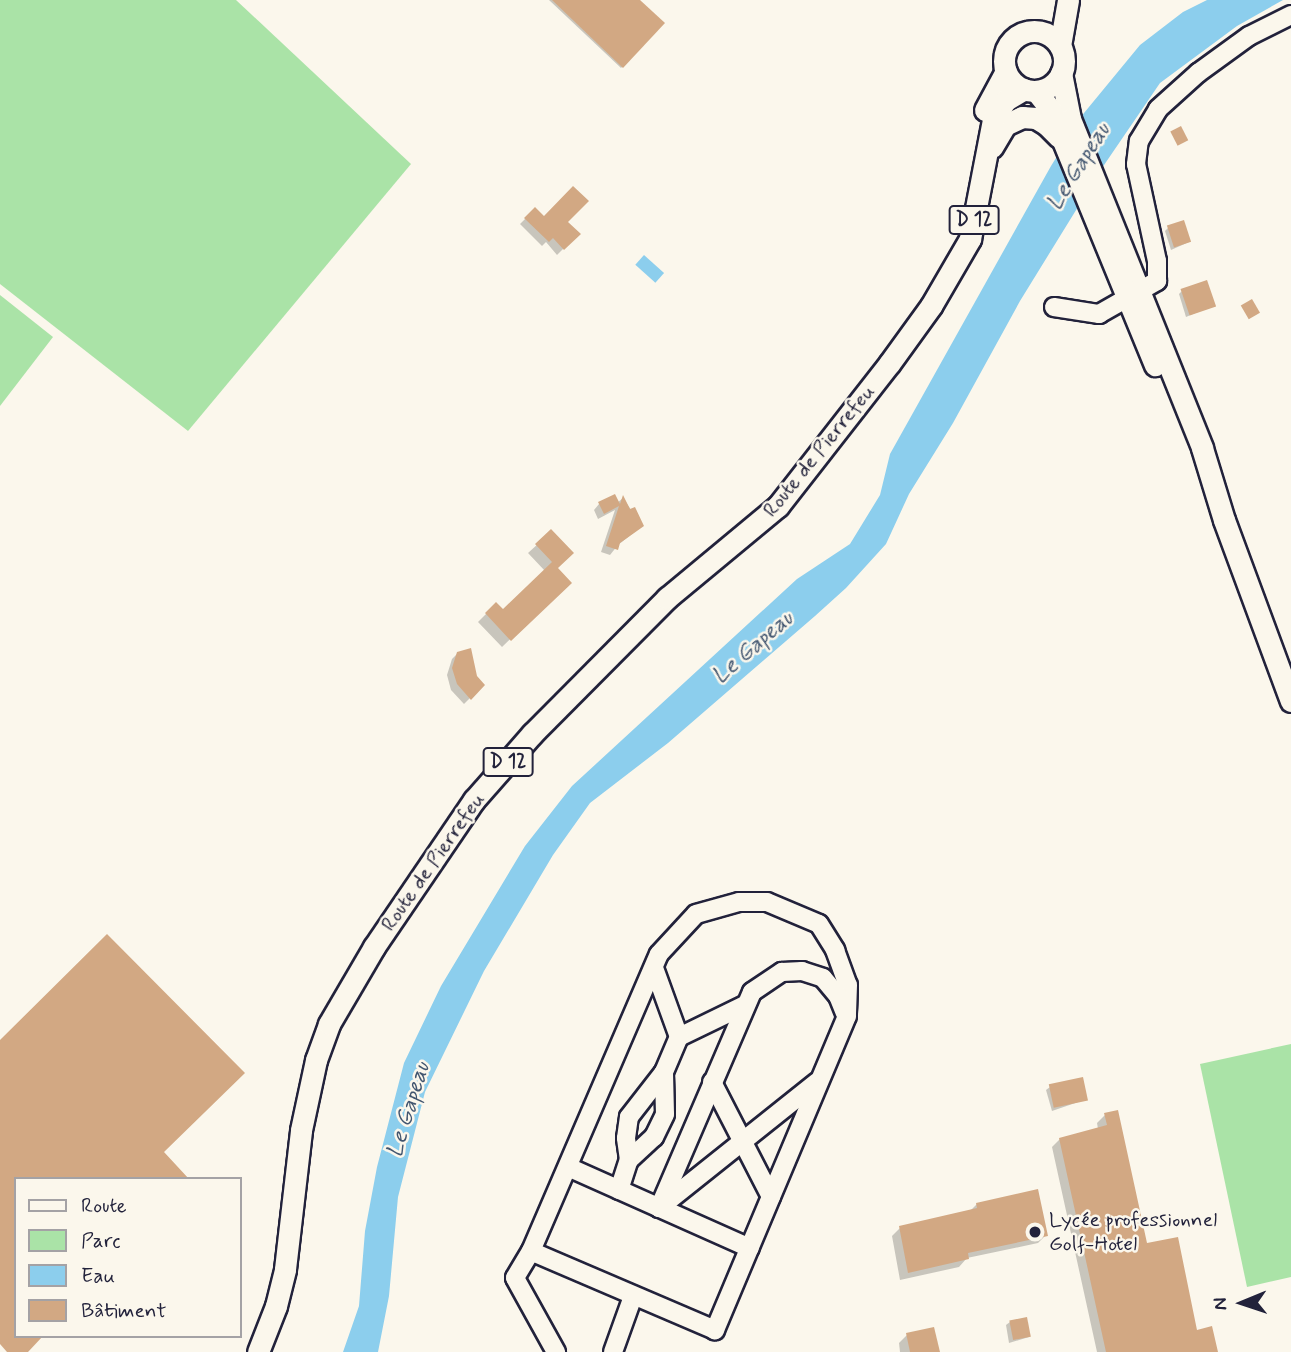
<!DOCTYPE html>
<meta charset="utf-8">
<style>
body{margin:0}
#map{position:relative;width:1291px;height:1352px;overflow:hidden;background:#fbf7ec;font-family:Mynerve,sans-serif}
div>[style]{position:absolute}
.green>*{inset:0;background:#aae3a7}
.water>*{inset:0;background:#8cceed;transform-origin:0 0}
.shadow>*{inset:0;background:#0003}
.building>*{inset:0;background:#d2a883;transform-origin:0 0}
.roads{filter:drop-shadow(2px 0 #22223b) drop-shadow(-2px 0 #22223b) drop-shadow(0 2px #22223b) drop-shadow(0 -2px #22223b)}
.minor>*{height:18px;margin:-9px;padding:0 9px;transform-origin:9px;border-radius:9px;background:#fbf7ec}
.major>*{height:21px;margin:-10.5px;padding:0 10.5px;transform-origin:10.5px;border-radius:10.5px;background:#fbf7ec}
.major>.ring{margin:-10.5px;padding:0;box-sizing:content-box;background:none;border:21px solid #fbf7ec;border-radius:50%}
.dots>*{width:19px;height:19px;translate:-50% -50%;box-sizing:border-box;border:4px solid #fbf7ec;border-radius:50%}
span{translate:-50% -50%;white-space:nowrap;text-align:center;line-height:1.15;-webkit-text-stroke:5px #fbf7ec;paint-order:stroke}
.shield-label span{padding:2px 5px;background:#fbf7ec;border:2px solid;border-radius:5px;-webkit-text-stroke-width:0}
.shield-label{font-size:19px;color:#22223b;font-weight:700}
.street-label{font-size:21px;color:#22223b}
.poi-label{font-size:21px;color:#22223b}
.left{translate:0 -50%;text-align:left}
.water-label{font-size:23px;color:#425670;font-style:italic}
.legend{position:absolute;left:14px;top:1177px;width:228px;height:161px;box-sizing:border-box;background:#fbf7ec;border:2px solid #a4a2a5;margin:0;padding:9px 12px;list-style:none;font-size:21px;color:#22223b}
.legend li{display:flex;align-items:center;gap:14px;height:35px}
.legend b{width:35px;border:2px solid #a4a2a5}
.north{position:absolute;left:1207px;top:1268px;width:70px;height:70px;-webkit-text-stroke:5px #fbf7ec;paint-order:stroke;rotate:268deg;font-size:19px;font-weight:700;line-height:28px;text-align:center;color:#22223b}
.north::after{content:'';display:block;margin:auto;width:24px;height:32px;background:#22223b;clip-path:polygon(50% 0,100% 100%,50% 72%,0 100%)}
</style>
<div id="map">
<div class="green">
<i style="clip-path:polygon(0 0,236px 0,411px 164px,188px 431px,0 284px)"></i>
<i style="clip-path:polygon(0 295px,53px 337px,0 406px)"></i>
<i style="clip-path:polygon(1291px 1044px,1291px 1277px,1247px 1287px,1200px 1064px)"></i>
</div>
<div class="water">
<i style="clip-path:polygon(1207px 0,1283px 0,1237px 26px,1160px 83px,1102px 168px,1020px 301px,953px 423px,909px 494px,886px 544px,846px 588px,815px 616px,668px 743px,590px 803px,553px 855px,484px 971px,425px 1092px,398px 1197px,389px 1296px,378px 1352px,343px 1352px,359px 1306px,365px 1231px,377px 1167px,404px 1063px,441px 986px,525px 846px,572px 786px,797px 579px,850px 544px,880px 495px,890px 454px,1051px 166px,1084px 113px,1140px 45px,1183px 12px)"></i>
<i style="left:644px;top:255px;width:27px;height:13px;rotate:42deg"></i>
</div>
<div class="shadow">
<i style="clip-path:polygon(549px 0,638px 0,662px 23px,621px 68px)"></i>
<i style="clip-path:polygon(535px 209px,544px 219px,565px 222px,578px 234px,557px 255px,546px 242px,542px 246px,520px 224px)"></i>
<i style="clip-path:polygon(1168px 228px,1189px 242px,1171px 250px,1165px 231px)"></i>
<i style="clip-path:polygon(1182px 291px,1214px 305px,1186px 317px,1179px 294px)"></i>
<i style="clip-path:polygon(623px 498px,642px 526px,618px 545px,610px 555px,601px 552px,615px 510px,598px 519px,594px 510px,599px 504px,617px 503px)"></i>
<i style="clip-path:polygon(551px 532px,556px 569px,569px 583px,502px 647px,478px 622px,496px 604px,503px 611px,545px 571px,528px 553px)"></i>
<i style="clip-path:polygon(458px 653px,483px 685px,464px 704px,451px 690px,447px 675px,452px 659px)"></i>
<i style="clip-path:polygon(1050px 1087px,1087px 1099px,1052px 1111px,1046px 1090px)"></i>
<i style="clip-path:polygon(1105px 1115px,1145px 1245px,1196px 1332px,1216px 1352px,1097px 1352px,1052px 1147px,1060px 1139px,1098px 1129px,1097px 1123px)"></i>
<i style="clip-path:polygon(977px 1204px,1046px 1235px,1038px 1243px,967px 1258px,959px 1267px,900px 1280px,892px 1236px,900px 1228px,969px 1212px)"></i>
<i style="clip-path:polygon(1010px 1322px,1029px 1337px,1009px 1343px,1006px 1325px)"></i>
<i style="clip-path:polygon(907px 1335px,938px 1352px,900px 1352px,899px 1343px)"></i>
</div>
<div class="building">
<i style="clip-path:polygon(552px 0,640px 0,665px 23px,623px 68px)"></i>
<i style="left:1181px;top:126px;width:16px;height:12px;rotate:63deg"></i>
<i style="clip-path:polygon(573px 186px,589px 201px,568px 222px,581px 234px,564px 250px,553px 238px,549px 242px,524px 218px,535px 207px,544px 216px)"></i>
<i style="left:1184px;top:220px;width:23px;height:18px;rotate:72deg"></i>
<i style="left:1207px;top:280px;width:28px;height:28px;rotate:71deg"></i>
<i style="left:1252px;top:299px;width:16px;height:13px;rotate:60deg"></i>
<i style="clip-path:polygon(615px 494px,620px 504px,623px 495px,630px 509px,635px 507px,644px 526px,620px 543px,618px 550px,606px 546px,619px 506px,604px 514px,598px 502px)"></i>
<i style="clip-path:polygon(551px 529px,574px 553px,558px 568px,572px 583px,511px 641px,485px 613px,496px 602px,503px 609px,552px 562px,535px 544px)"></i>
<i style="clip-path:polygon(471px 648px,477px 676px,485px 685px,471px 700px,457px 684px,452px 668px,457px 652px)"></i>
<i style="clip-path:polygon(107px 934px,245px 1073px,164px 1152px,189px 1179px,16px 1179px,16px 1336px,43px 1336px,28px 1352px,7px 1352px,0 1344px,0 1040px)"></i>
<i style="left:1083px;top:1077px;width:24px;height:35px;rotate:78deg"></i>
<i style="clip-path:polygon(1118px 1110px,1147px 1243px,1178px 1237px,1197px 1330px,1212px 1326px,1218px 1352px,1106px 1352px,1059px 1138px,1107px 1125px,1104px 1113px)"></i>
<i style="clip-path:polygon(1038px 1189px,1048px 1236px,968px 1253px,969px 1259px,908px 1273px,899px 1226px,977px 1208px,976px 1203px)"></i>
<i style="left:1027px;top:1317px;width:20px;height:18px;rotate:79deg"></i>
<i style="clip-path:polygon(934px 1327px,940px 1352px,910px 1352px,906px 1333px)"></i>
</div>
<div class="roads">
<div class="minor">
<i style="left:1054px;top:307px;width:46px;rotate:8.8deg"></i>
<i style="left:1099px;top:314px;width:67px;rotate:-29.6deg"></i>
<i style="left:1157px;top:281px;width:20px;rotate:-90deg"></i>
<i style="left:1157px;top:261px;width:99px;rotate:-102.2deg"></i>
<i style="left:1136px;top:164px;width:23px;rotate:-83deg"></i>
<i style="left:1139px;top:141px;width:37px;rotate:-59deg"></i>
<i style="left:1158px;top:109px;width:54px;rotate:-42deg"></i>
<i style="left:1198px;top:73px;width:63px;rotate:-36deg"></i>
<i style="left:1249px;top:36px;width:47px;rotate:-26.6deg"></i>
<i style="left:739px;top:902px;width:28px"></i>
<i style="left:767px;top:902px;width:56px;rotate:22.9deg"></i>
<i style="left:819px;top:924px;width:31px;rotate:58deg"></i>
<i style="left:835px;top:950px;width:37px;rotate:70deg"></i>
<i style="left:848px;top:985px;width:31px;rotate:92deg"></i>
<i style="left:847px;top:1016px;width:341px;rotate:112.8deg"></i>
<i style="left:715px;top:1330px;width:200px;rotate:-156.8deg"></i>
<i style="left:531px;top:1251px;width:323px;rotate:-66.7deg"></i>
<i style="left:659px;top:954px;width:54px;rotate:-47.2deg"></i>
<i style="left:696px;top:914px;width:45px;rotate:-15.6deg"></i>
<i style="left:679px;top:1037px;width:73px;rotate:-25.9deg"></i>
<i style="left:712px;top:1082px;width:129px;rotate:62.8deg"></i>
<i style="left:817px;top:1082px;width:202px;rotate:141.4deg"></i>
<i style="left:659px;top:1208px;width:235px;rotate:-66.7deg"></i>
<i style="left:752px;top:992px;width:36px;rotate:-34deg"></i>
<i style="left:782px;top:972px;width:20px;rotate:-3deg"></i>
<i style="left:802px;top:971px;width:22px;rotate:18deg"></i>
<i style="left:823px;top:978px;width:23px;rotate:50deg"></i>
<i style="left:838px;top:996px;width:18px;rotate:68deg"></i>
<i style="left:629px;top:1160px;width:22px;rotate:-98deg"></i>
<i style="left:626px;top:1138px;width:21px;rotate:-82deg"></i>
<i style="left:629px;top:1117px;width:57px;rotate:-52.1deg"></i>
<i style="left:568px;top:1167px;width:199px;rotate:24deg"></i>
<i style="left:619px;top:1190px;width:32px;rotate:-72deg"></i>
<i style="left:629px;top:1160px;width:34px;rotate:-43deg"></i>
<i style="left:654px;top:1137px;width:25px;rotate:-64deg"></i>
<i style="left:665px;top:1114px;width:42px;rotate:-91.4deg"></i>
<i style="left:664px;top:1072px;width:38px;rotate:-67deg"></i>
<i style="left:679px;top:1037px;width:73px;rotate:-109.9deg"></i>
<i style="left:531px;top:1251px;width:31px;rotate:121deg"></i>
<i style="left:515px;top:1278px;width:85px;rotate:61deg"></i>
<i style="left:613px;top:1352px;width:59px;rotate:-70.3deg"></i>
</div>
<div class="major">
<i class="ring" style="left:1004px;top:31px;width:39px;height:39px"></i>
<i style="left:1060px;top:46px;width:47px;rotate:-80.1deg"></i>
<i style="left:1061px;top:73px;width:47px;rotate:78.9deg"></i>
<i style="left:1070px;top:119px;width:354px;rotate:68.1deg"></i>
<i style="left:1202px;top:448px;width:75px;rotate:73deg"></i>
<i style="left:1224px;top:520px;width:193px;rotate:69.7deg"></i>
<i style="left:1036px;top:91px;width:23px;rotate:52deg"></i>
<i style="left:1050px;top:109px;width:277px;rotate:67.7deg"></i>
<i style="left:985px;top:110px;width:44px;rotate:-61.7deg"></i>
<i style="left:992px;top:147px;width:26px;rotate:-59deg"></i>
<i style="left:1005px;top:125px;width:19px;rotate:-25deg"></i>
<i style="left:1022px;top:117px;width:14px;rotate:4deg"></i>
<i style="left:1036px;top:118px;width:13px;rotate:32deg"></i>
<i style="left:1047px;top:125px;width:17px;rotate:45deg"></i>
<i style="left:258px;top:1352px;width:49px;rotate:-68.6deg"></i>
<i style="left:276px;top:1306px;width:38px;rotate:-76deg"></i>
<i style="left:285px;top:1269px;width:140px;rotate:-83.4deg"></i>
<i style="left:301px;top:1130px;width:72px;rotate:-77.9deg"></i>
<i style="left:316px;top:1060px;width:38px;rotate:-70deg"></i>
<i style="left:329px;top:1024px;width:89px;rotate:-59.7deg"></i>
<i style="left:374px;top:947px;width:178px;rotate:-55.8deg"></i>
<i style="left:474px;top:800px;width:88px;rotate:-48.7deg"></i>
<i style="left:532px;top:734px;width:192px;rotate:-45.2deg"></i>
<i style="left:667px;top:598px;width:144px;rotate:-39.7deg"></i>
<i style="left:778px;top:506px;width:180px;rotate:-52deg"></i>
<i style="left:889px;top:364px;width:72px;rotate:-54.1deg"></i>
<i style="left:931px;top:306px;width:78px;rotate:-59.8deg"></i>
<i style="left:970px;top:239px;width:122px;rotate:-79.1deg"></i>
<i style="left:993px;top:119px;width:23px;rotate:-56deg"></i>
<i style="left:1006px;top:100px;width:21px;rotate:-31deg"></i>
</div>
</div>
<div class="dots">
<i style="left:1035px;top:1232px;background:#22223b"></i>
</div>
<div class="shield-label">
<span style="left:974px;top:220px">D 12</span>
<span style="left:508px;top:762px">D 12</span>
</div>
<div class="street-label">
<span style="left:819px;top:451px;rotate:-51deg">Route de Pierrefeu</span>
<span style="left:433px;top:862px;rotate:-55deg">Route de Pierrefeu</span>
</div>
<div class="poi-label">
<span class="left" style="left:1049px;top:1232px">Lycée professionnel<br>Golf-Hotel</span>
</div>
<div class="water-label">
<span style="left:1079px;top:167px;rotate:-58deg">Le Gapeau</span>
<span style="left:753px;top:648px;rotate:-41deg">Le Gapeau</span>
<span style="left:409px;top:1110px;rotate:-73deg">Le Gapeau</span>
</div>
<ul class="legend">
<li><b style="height:9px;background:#fbf7ec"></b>Route</li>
<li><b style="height:19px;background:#aae3a7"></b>Parc</li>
<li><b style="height:19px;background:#8cceed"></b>Eau</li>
<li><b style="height:19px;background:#d2a883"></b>Bâtiment</li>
</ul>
<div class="north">N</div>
</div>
